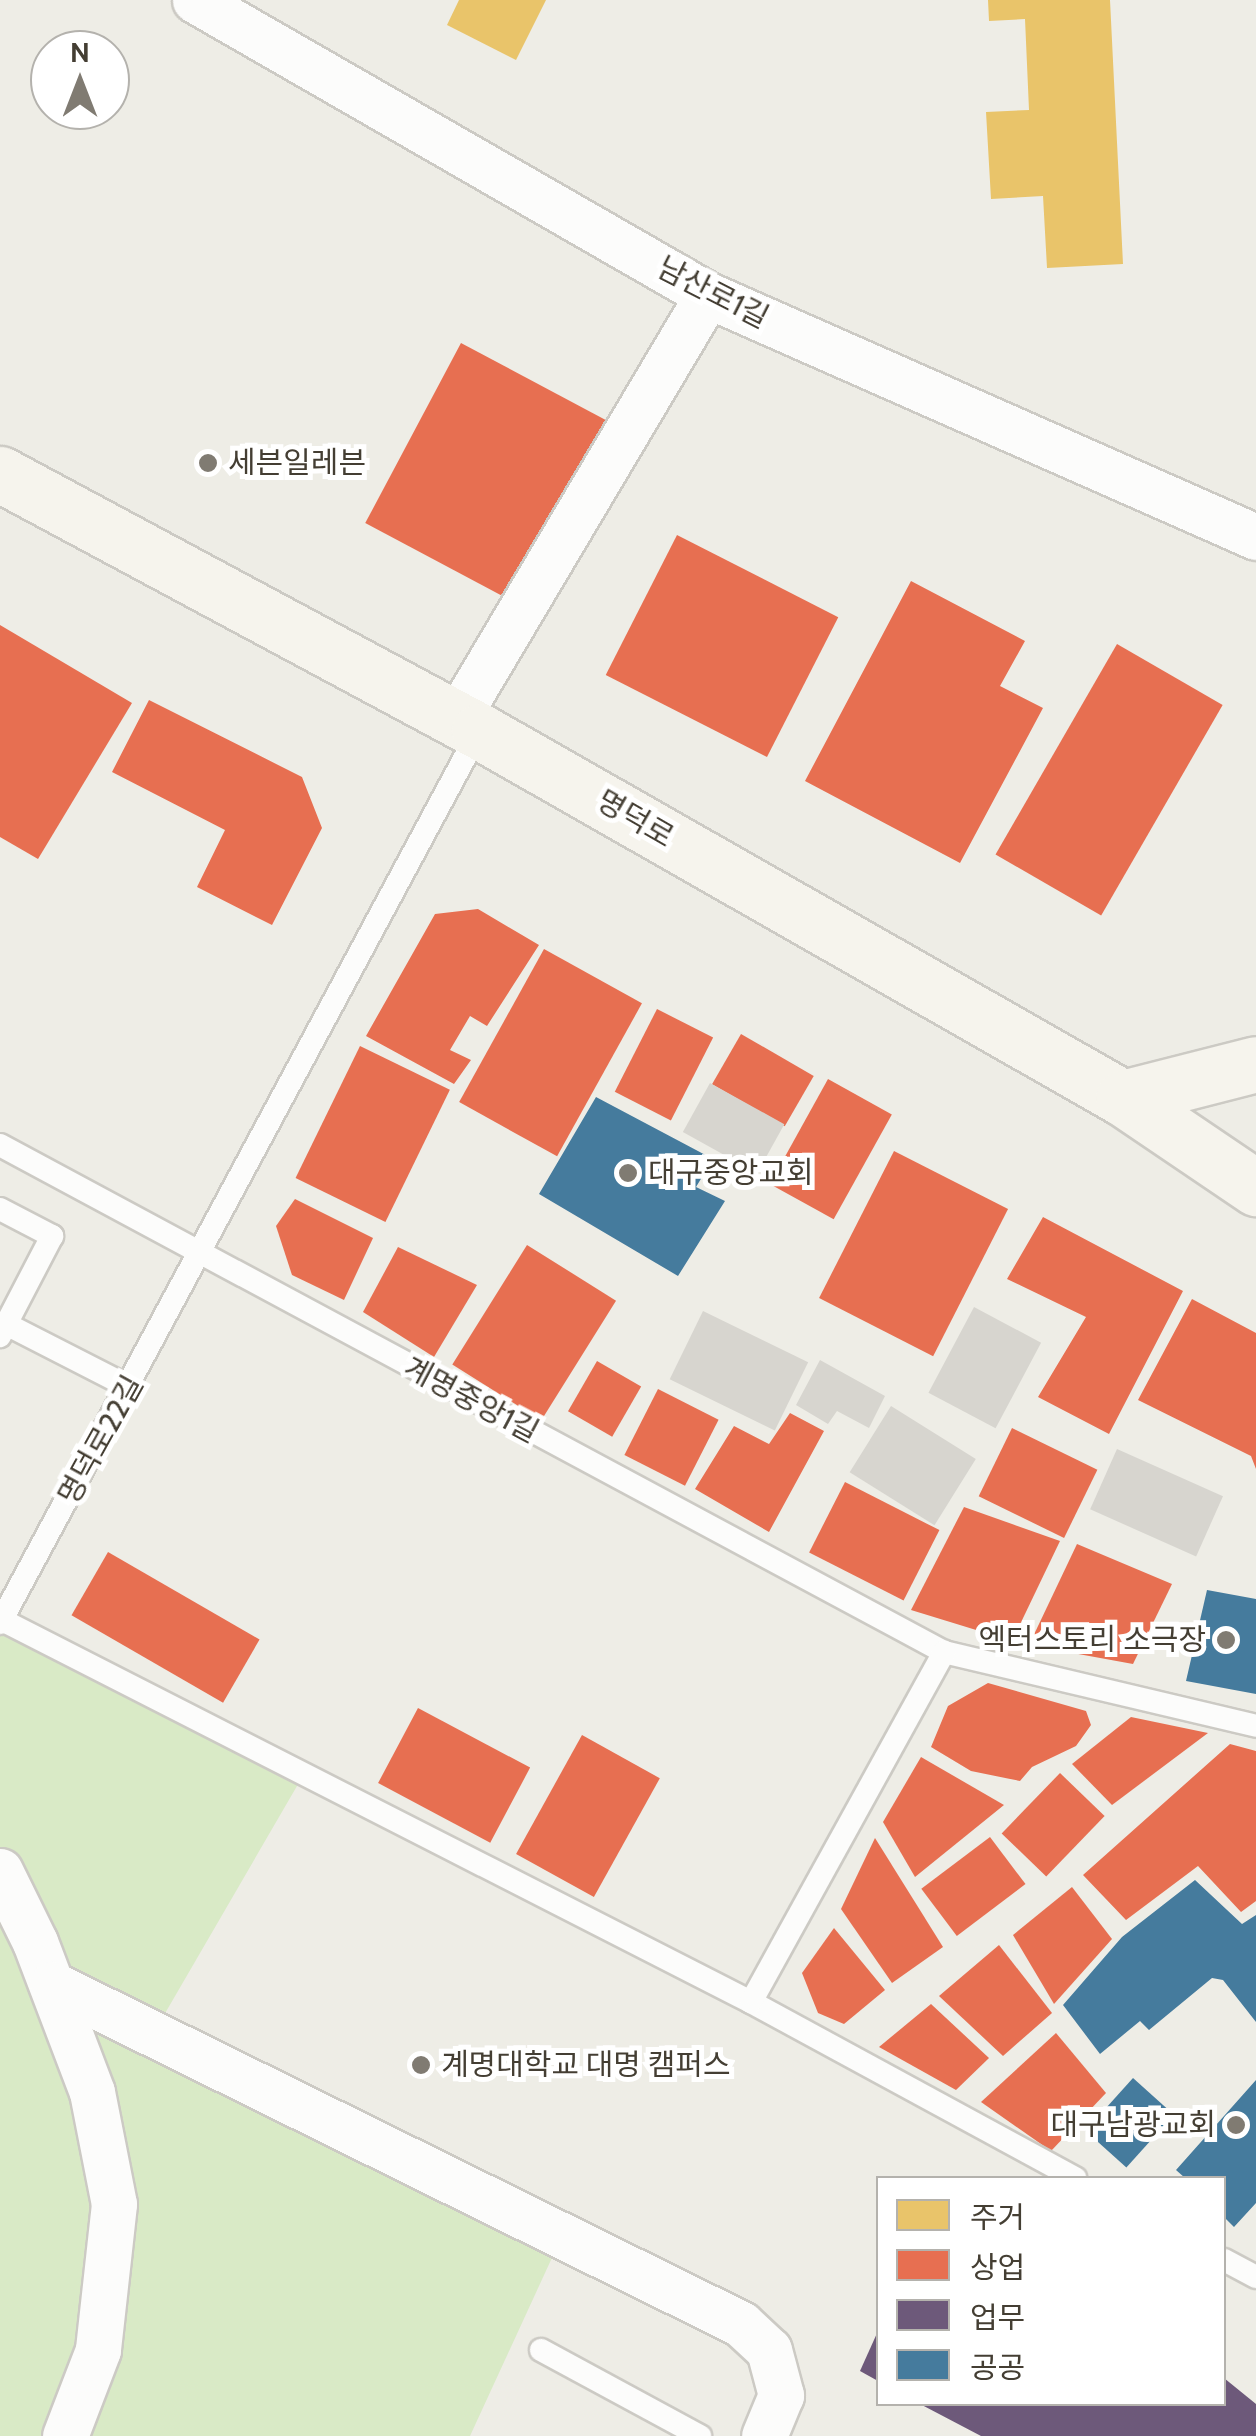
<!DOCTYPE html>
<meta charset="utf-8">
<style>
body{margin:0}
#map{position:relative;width:1256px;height:2436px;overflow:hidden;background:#eeede6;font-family:Cabin,"Noto Sans KR",sans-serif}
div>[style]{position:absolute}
.green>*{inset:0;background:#d9eac6}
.homes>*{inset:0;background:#e9c46a}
.shops>*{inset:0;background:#e76f51;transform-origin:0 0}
.offices>*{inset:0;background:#6d597a}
.public>*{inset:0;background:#457b9d;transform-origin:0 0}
.building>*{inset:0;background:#d7d5cf;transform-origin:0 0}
.roads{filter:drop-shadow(2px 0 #cccac4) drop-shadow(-2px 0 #cccac4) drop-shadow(0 2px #cccac4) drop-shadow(0 -2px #cccac4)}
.lane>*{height:22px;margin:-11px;padding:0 11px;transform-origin:11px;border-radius:11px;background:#fcfcfb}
.street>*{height:45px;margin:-22.5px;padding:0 22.5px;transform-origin:22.5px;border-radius:22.5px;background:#fcfcfb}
.secondary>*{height:55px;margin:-27.5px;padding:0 27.5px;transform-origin:27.5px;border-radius:27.5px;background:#f6f4ed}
.dots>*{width:28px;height:28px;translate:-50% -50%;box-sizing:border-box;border:5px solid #fff;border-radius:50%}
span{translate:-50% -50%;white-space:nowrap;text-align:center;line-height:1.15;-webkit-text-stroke:10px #fff;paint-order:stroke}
.street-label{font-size:30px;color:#443e33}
.poi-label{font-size:30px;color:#443e33}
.left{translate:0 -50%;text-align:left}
.right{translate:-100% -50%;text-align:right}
.legend{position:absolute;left:876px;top:2176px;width:350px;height:230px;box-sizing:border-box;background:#fff;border:2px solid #b4b2ad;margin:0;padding:12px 18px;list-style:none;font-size:30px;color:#443e33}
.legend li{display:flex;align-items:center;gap:20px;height:50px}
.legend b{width:50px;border:2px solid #b4b2ad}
.north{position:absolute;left:30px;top:30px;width:100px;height:100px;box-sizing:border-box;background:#fff;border:2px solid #b4b2ad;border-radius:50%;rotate:0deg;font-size:28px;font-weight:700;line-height:40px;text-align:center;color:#443e33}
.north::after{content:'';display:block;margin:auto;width:35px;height:45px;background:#807b72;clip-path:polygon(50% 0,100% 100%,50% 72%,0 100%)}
</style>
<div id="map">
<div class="green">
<i style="clip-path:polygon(0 1618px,304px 1774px,153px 2034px,562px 2236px,470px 2436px,0 2436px)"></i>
</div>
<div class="homes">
<i style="clip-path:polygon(459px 0,546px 0,516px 60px,447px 25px)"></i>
<i style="clip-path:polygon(988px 0,1110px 0,1123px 264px,1047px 268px,1043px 196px,991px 199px,986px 112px,1029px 110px,1025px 19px,989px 21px)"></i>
</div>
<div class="shops">
<i style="left:461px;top:343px;width:166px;height:204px;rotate:28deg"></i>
<i style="left:677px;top:535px;width:181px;height:157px;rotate:27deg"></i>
<i style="clip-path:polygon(911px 581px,1025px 641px,1000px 686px,1043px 708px,960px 863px,805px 781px)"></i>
<i style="clip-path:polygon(0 625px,132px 703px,38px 859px,0 837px)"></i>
<i style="left:1117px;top:644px;width:122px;height:243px;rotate:30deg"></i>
<i style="clip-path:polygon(149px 700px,302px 777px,322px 828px,272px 925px,197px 887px,225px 830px,112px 772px)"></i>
<i style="clip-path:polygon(478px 909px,539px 945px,487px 1026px,470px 1016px,450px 1050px,471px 1060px,454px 1084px,366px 1036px,435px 914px)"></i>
<i style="left:544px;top:949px;width:112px;height:175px;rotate:29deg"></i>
<i style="left:657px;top:1009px;width:63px;height:93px;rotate:27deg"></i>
<i style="left:741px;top:1034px;width:84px;height:58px;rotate:30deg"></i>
<i style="left:360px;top:1046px;width:100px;height:147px;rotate:26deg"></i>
<i style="left:828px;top:1079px;width:73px;height:120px;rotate:29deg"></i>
<i style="left:894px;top:1151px;width:128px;height:165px;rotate:27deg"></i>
<i style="clip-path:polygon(295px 1199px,373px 1238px,344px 1300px,292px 1275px,276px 1226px)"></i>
<i style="clip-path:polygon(1043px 1217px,1183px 1291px,1109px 1434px,1038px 1397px,1086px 1317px,1007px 1279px)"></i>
<i style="left:527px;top:1245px;width:105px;height:141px;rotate:32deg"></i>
<i style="clip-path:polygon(398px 1247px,477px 1285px,434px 1357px,363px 1312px)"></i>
<i style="clip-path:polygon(1192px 1299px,1256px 1333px,1256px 1469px,1251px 1456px,1138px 1400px)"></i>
<i style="left:597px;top:1361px;width:51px;height:58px;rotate:30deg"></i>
<i style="left:658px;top:1389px;width:68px;height:74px;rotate:27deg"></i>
<i style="clip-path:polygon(790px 1413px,824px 1431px,769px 1532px,695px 1489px,734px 1426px,769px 1444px)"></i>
<i style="left:1012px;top:1428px;width:95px;height:76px;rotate:26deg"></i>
<i style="left:845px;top:1482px;width:106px;height:79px;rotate:27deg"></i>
<i style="clip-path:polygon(964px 1507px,1060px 1541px,1012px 1641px,911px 1610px)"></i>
<i style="clip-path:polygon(1077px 1544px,1172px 1584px,1133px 1664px,1029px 1645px)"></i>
<i style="left:108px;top:1552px;width:175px;height:73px;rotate:30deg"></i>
<i style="clip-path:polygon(988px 1683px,1086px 1711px,1091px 1725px,1076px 1746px,1032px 1767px,1020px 1781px,971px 1771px,931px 1747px,948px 1706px)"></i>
<i style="left:418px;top:1708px;width:127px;height:85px;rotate:28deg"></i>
<i style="clip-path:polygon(1131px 1717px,1208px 1733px,1112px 1805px,1072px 1764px)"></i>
<i style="left:582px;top:1735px;width:89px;height:136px;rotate:29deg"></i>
<i style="clip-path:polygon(1230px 1744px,1256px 1751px,1256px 1901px,1241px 1912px,1198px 1866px,1126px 1920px,1083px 1875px)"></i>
<i style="clip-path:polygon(921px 1757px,1004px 1805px,915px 1877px,883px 1822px)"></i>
<i style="left:1060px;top:1773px;width:62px;height:84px;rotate:44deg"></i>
<i style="left:990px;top:1837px;width:59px;height:86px;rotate:53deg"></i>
<i style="clip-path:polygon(875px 1838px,943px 1947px,892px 1983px,841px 1909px)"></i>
<i style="clip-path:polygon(1072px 1887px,1112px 1939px,1054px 2004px,1013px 1935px)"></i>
<i style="clip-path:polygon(834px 1928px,885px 1990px,844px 2024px,818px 2013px,802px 1973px)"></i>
<i style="clip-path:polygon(999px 1945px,1052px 2013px,1003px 2056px,939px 1996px)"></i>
<i style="clip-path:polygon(931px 2004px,989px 2058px,956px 2090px,879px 2047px)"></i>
<i style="clip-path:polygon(1056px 2033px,1106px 2093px,1051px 2151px,981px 2102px)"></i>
</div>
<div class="offices">
<i style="clip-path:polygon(878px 2331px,878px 2381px,860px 2371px)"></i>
<i style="clip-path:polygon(1224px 2378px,1256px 2404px,1256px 2436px,981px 2436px,920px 2404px,1224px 2404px)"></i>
</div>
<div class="public">
<i style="clip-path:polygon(596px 1097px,713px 1159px,696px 1187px,725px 1201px,678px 1276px,539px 1194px)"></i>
<i style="clip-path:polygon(1207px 1590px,1256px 1599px,1256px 1694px,1186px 1681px)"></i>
<i style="clip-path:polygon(1195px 1880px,1242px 1924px,1256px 1915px,1256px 2022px,1223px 1980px,1212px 1978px,1149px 2030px,1140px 2021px,1100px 2054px,1063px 2005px,1122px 1937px)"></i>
<i style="left:1133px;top:2078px;width:55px;height:71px;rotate:42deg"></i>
<i style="clip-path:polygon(1256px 2080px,1256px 2203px,1234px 2227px,1224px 2217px,1224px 2178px,1185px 2178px,1176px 2170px)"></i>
</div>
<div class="building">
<i style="left:710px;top:1083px;width:85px;height:56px;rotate:29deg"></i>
<i style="left:974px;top:1307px;width:76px;height:97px;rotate:28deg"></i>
<i style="left:703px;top:1311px;width:117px;height:76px;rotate:26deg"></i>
<i style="clip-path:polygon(820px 1360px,885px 1396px,869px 1428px,837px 1411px,828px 1424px,796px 1405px)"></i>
<i style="left:891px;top:1406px;width:100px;height:78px;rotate:32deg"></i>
<i style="left:1117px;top:1449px;width:116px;height:66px;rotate:24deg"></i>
</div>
<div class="roads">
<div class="lane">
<i style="left:0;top:1145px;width:1072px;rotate:28.24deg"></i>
<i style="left:944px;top:1652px;width:321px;rotate:13.3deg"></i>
<i style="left:0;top:1209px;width:59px;rotate:27.4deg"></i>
<i style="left:52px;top:1236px;width:113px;rotate:117.5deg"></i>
<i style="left:6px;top:1324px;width:138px;rotate:27.1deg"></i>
<i style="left:0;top:1619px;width:843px;rotate:27.02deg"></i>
<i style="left:751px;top:2002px;width:369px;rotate:28.5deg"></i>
<i style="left:0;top:1623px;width:1012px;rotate:-61.76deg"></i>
<i style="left:751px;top:2002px;width:400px;rotate:-61.1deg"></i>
<i style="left:1224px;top:2260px;width:36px;rotate:28deg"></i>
<i style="left:541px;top:2350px;width:181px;rotate:28.4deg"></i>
</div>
<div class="street">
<i style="left:195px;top:0;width:592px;rotate:29.9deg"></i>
<i style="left:708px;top:295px;width:599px;rotate:23.83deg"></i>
<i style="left:456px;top:719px;width:493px;rotate:-59.3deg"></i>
<i style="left:0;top:1871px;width:79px;rotate:63.8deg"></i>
<i style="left:35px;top:1942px;width:160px;rotate:69.2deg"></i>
<i style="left:92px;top:2092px;width:114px;rotate:78.9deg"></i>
<i style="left:114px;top:2204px;width:147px;rotate:96.3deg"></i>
<i style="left:98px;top:2350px;width:92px;rotate:111deg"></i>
<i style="left:52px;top:1984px;width:768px;rotate:26.26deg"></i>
<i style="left:741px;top:2324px;width:38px;rotate:43deg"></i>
<i style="left:769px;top:2350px;width:47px;rotate:75.1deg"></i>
<i style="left:781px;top:2395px;width:44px;rotate:112.5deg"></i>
</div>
<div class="secondary">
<i style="left:0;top:474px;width:544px;rotate:28.22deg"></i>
<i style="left:479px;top:731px;width:741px;rotate:29.68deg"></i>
<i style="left:1123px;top:1098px;width:161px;rotate:34.1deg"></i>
<i style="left:1123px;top:1098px;width:137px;rotate:-14.3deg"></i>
</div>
</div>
<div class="dots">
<i style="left:208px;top:463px;background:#807b72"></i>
<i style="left:628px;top:1173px;background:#807b72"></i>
<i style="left:1226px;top:1640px;background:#807b72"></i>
<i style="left:421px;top:2065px;background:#807b72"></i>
<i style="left:1236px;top:2125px;background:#807b72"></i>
</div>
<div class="street-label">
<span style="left:713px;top:293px;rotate:27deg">남산로1길</span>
<span style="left:635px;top:819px;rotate:30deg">명덕로</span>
<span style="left:471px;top:1400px;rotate:28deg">계명중앙1길</span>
<span style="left:101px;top:1440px;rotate:-61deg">명덕로22길</span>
</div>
<div class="poi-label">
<span class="left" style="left:228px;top:463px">세븐일레븐</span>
<span class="left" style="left:648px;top:1173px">대구중앙교회</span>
<span class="right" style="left:1206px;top:1640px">엑터스토리 소극장</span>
<span class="left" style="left:441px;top:2065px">계명대학교 대명 캠퍼스</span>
<span class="right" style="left:1216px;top:2125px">대구남광교회</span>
</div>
<ul class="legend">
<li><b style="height:28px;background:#e9c46a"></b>주거</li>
<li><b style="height:28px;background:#e76f51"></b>상업</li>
<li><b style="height:28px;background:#6d597a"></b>업무</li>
<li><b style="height:28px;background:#457b9d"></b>공공</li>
</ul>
<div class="north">N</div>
</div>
